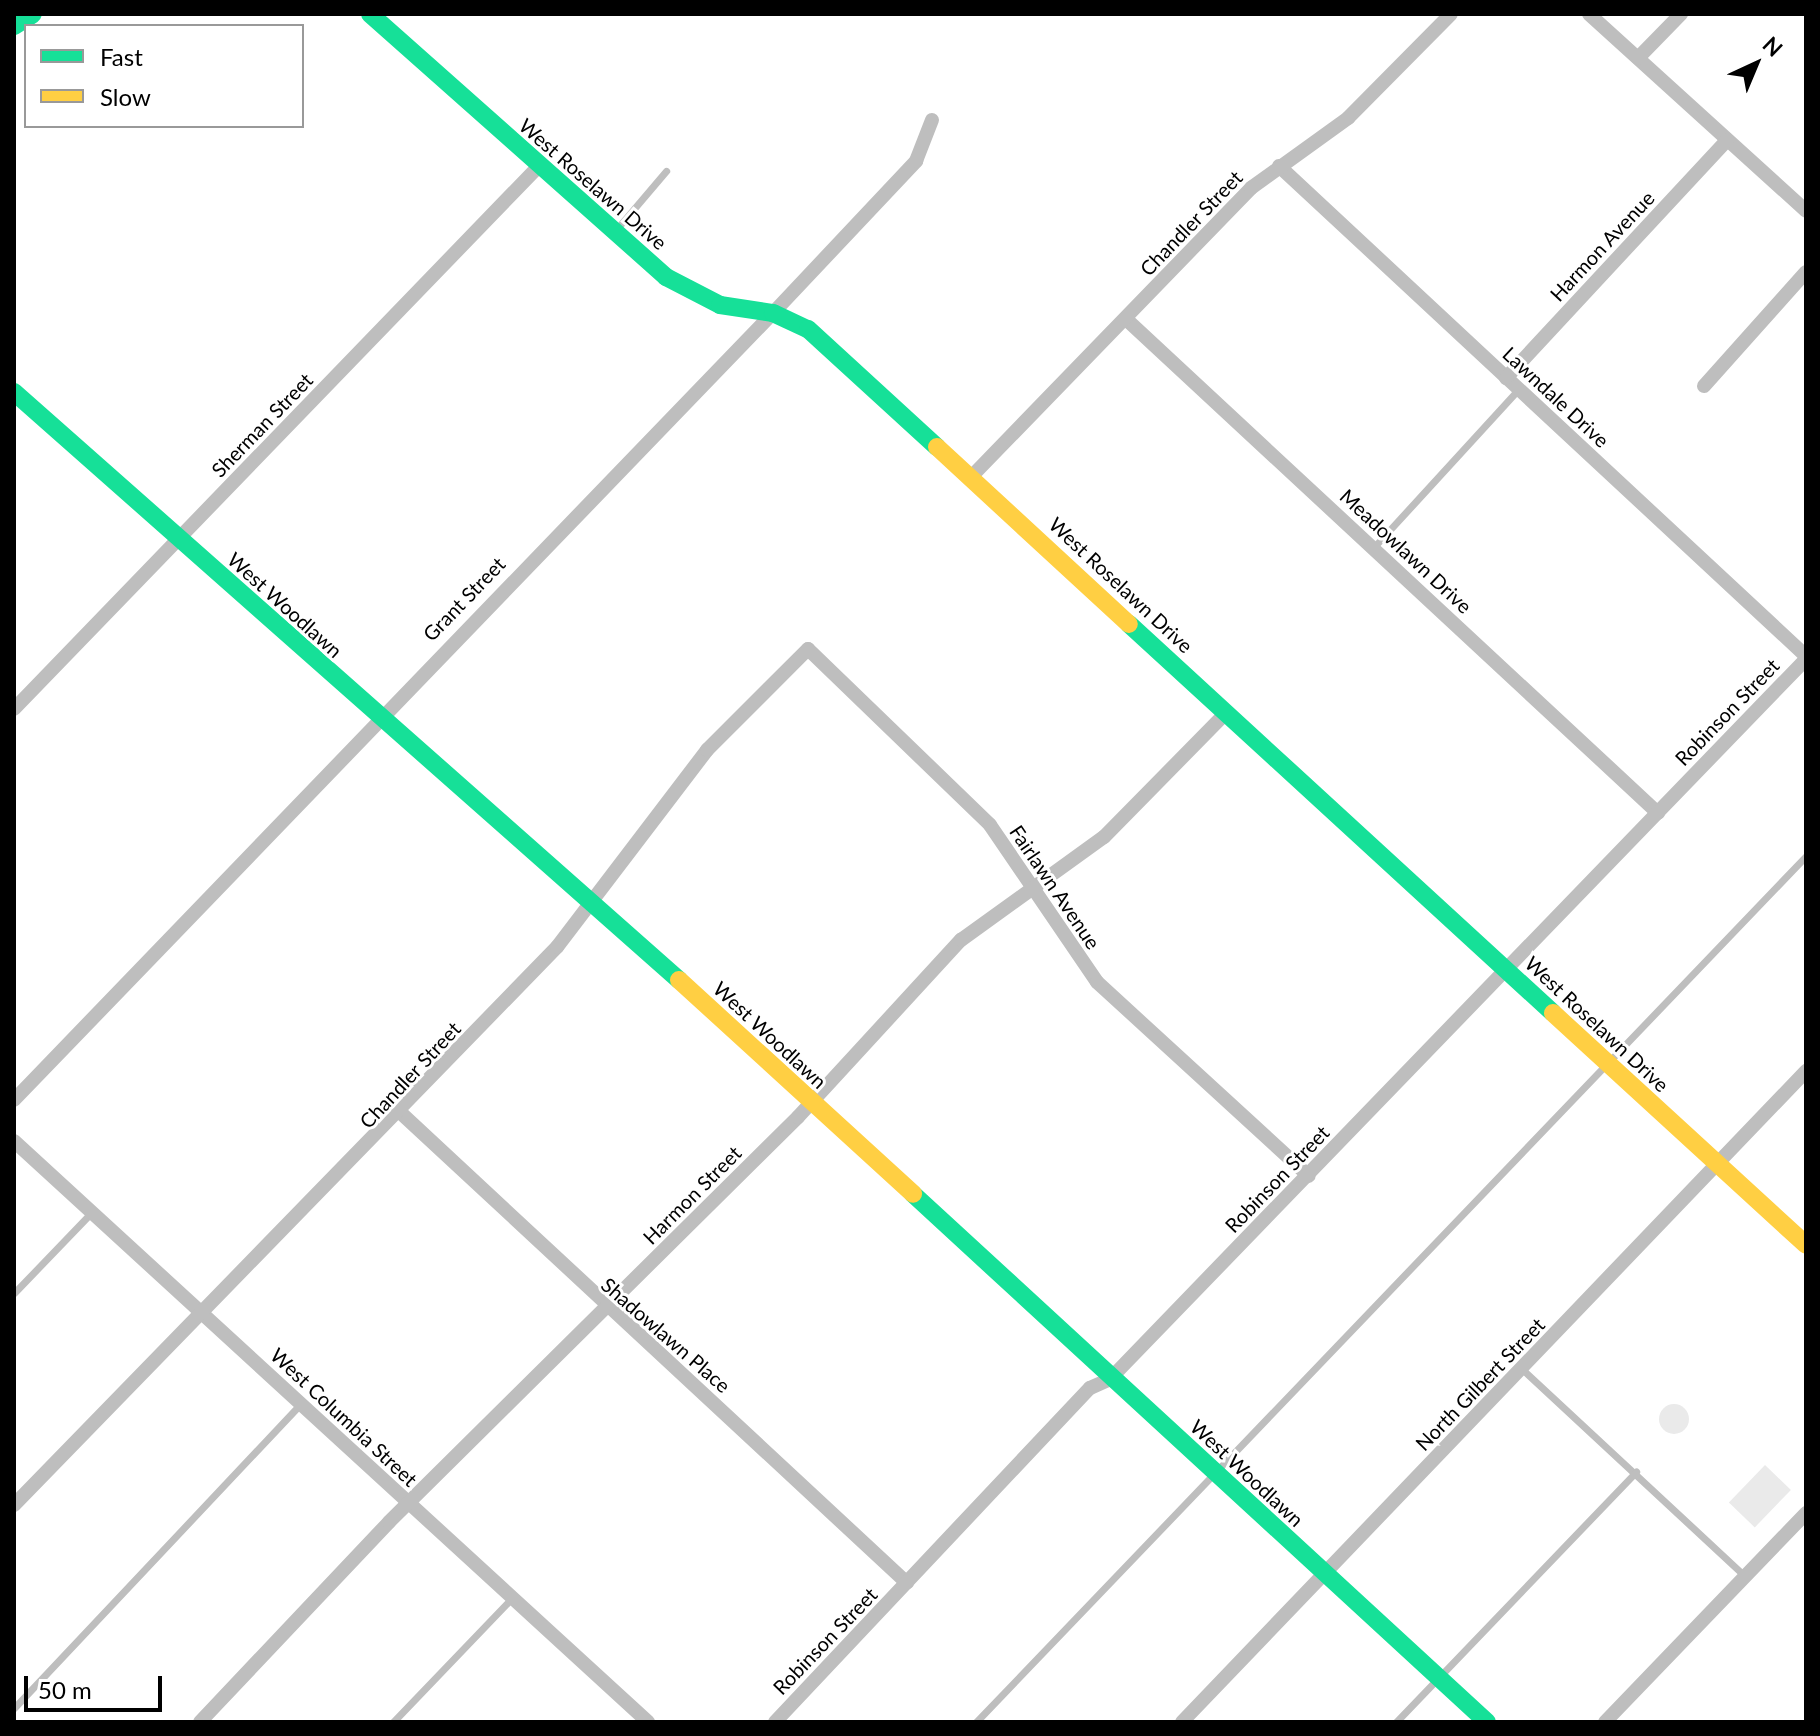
<!DOCTYPE html>
<style>
body{margin:0}
#map{position:relative;width:1820px;height:1736px;overflow:hidden;background:#fff;font-family:Lato,sans-serif}
div>[style]{position:absolute}
.green>*{inset:0;background:#eaeaea;transform-origin:0 0}
.round{border-radius:50%}
.lane>*{height:7px;margin:-3.5px;padding:0 3.5px;transform-origin:3.5px;border-radius:3.5px;background:#bebebe}
.street>*{height:14px;margin:-7px;padding:0 7px;transform-origin:7px;border-radius:7px;background:#bebebe}
.fast>*{height:18px;margin:-9px;padding:0 9px;transform-origin:9px;border-radius:9px;background:#16e098}
.slow>*{height:18px;margin:-9px;padding:0 9px;transform-origin:9px;border-radius:9px;background:#ffcf43}
span{translate:-50% -50%;white-space:nowrap;text-align:center;line-height:1.15;-webkit-text-stroke:6px #fff;paint-order:stroke}
.street-label{font-size:20px;color:#000}
.frame{position:absolute;inset:0;border:16px solid #000;pointer-events:none}
.legend{position:absolute;left:24px;top:24px;width:280px;height:104px;box-sizing:border-box;background:#fff;border:2px solid #999;margin:0;padding:10px 14px;list-style:none;font-size:24px;color:#000}
.legend li{display:flex;align-items:center;gap:16px;height:40px}
.legend b{width:40px;border:2px solid #999}
.north{position:absolute;left:1716px;top:24px;width:80px;height:80px;-webkit-text-stroke:6px #fff;paint-order:stroke;rotate:44deg;font-size:22px;font-weight:700;line-height:32px;text-align:center;color:#000}
.north::after{content:'';display:block;margin:auto;width:28px;height:36px;background:#000;clip-path:polygon(50% 0,100% 100%,50% 72%,0 100%)}
.scale{position:absolute;left:24px;top:1676px;width:138px;height:36px;box-sizing:border-box;border:4px solid #000;border-top:0;padding-left:10px;font-size:24px;line-height:28px;white-space:nowrap;color:#000;-webkit-text-stroke:6px #fff;paint-order:stroke}
</style>
<div id="map">
<div class="green">
<i class="round" style="left:1659px;top:1404px;width:30px;height:30px"></i>
<i style="left:1765px;top:1465px;width:36px;height:52px;rotate:44deg"></i>
</div>
<div class="lane">
<i style="left:615px;top:231px;width:79px;rotate:-49.6deg"></i>
<i style="left:1374px;top:547px;width:213px;rotate:-47.5deg"></i>
<i style="left:14px;top:1293px;width:112px;rotate:-46.1deg"></i>
<i style="left:1522px;top:1369px;width:304px;rotate:42.9deg"></i>
<i style="left:14px;top:1708px;width:417px;rotate:-46.7deg"></i>
<i style="left:393px;top:1722px;width:173px;rotate:-46.2deg"></i>
<i style="left:976px;top:1722px;width:1200px;rotate:-46.22deg"></i>
<i style="left:1396px;top:1722px;width:347px;rotate:-46.2deg"></i>
</div>
<div class="street">
<i style="left:1589px;top:14px;width:293px;rotate:42.2deg"></i>
<i style="left:1638px;top:58px;width:62px;rotate:-45.7deg"></i>
<i style="left:1279px;top:166px;width:720px;rotate:42.92deg"></i>
<i style="left:1126px;top:319px;width:726px;rotate:42.88deg"></i>
<i style="left:1506px;top:378px;width:325px;rotate:-47.1deg"></i>
<i style="left:1704px;top:386px;width:153px;rotate:-48.2deg"></i>
<i style="left:972px;top:476px;width:401px;rotate:-45.9deg"></i>
<i style="left:1251px;top:188px;width:120px;rotate:-35.8deg"></i>
<i style="left:1348px;top:118px;width:146px;rotate:-45.3deg"></i>
<i style="left:14px;top:709px;width:752px;rotate:-45.97deg"></i>
<i style="left:14px;top:1100px;width:1093px;rotate:-46.04deg"></i>
<i style="left:773px;top:313px;width:209px;rotate:-46.7deg"></i>
<i style="left:916px;top:161px;width:44px;rotate:-68.7deg"></i>
<i style="left:402px;top:1114px;width:689px;rotate:42.88deg"></i>
<i style="left:14px;top:1141px;width:860px;rotate:42.5deg"></i>
<i style="left:14px;top:1505px;width:779px;rotate:-45.78deg"></i>
<i style="left:557px;top:947px;width:248px;rotate:-52.7deg"></i>
<i style="left:707px;top:750px;width:143px;rotate:-45deg"></i>
<i style="left:808px;top:649px;width:253px;rotate:44deg"></i>
<i style="left:990px;top:825px;width:190px;rotate:55.7deg"></i>
<i style="left:1097px;top:982px;width:287px;rotate:42.5deg"></i>
<i style="left:200px;top:1722px;width:275px;rotate:-46.6deg"></i>
<i style="left:389px;top:1522px;width:576px;rotate:-44.72deg"></i>
<i style="left:798px;top:1117px;width:241px;rotate:-47.4deg"></i>
<i style="left:961px;top:940px;width:176px;rotate:-35.8deg"></i>
<i style="left:1104px;top:837px;width:174px;rotate:-45.5deg"></i>
<i style="left:775px;top:1722px;width:459px;rotate:-46.7deg"></i>
<i style="left:1090px;top:1388px;width:22px;rotate:-24deg"></i>
<i style="left:1110px;top:1379px;width:1001px;rotate:-45.97deg"></i>
<i style="left:1182px;top:1722px;width:902px;rotate:-46.21deg"></i>
<i style="left:1605px;top:1722px;width:290px;rotate:-46.1deg"></i>
</div>
<div class="fast">
<i style="left:370px;top:14px;width:396px;rotate:41.6deg"></i>
<i style="left:666px;top:277px;width:61px;rotate:27.4deg"></i>
<i style="left:720px;top:305px;width:54px;rotate:8.6deg"></i>
<i style="left:773px;top:313px;width:38px;rotate:25deg"></i>
<i style="left:808px;top:329px;width:175px;rotate:42.5deg"></i>
<i style="left:14px;top:26px;width:22px;rotate:-32deg"></i>
<i style="left:14px;top:392px;width:888px;rotate:41.48deg"></i>
<i style="left:1129px;top:624px;width:575px;rotate:42.53deg"></i>
<i style="left:913px;top:1194px;width:780px;rotate:42.61deg"></i>
</div>
<div class="slow">
<i style="left:937px;top:447px;width:261px;rotate:42.7deg"></i>
<i style="left:679px;top:980px;width:317px;rotate:42.4deg"></i>
<i style="left:1553px;top:1013px;width:343px;rotate:42.5deg"></i>
</div>
<div class="street-label">
<span style="left:593px;top:184px;rotate:41deg">West Roselawn Drive</span>
<span style="left:1191px;top:223px;rotate:-46deg">Chandler Street</span>
<span style="left:1602px;top:246px;rotate:-47deg">Harmon Avenue</span>
<span style="left:1556px;top:397px;rotate:43deg">Lawndale Drive</span>
<span style="left:262px;top:425px;rotate:-46deg">Sherman Street</span>
<span style="left:1406px;top:551px;rotate:43deg">Meadowlawn Drive</span>
<span style="left:1121px;top:585px;rotate:43deg">West Roselawn Drive</span>
<span style="left:464px;top:599px;rotate:-46deg">Grant Street</span>
<span style="left:285px;top:605px;rotate:42deg">West Woodlawn</span>
<span style="left:1727px;top:712px;rotate:-46deg">Robinson Street</span>
<span style="left:1055px;top:887px;rotate:56deg">Fairlawn Avenue</span>
<span style="left:1597px;top:1024px;rotate:43deg">West Roselawn Drive</span>
<span style="left:770px;top:1035px;rotate:43deg">West Woodlawn</span>
<span style="left:410px;top:1075px;rotate:-47deg">Chandler Street</span>
<span style="left:1277px;top:1179px;rotate:-46deg">Robinson Street</span>
<span style="left:692px;top:1195px;rotate:-45deg">Harmon Street</span>
<span style="left:666px;top:1335px;rotate:41deg">Shadowlawn Place</span>
<span style="left:1480px;top:1384px;rotate:-46deg">North Gilbert Street</span>
<span style="left:344px;top:1417px;rotate:43deg">West Columbia Street</span>
<span style="left:1247px;top:1473px;rotate:43deg">West Woodlawn</span>
<span style="left:825px;top:1641px;rotate:-46deg">Robinson Street</span>
</div>
<div class="frame"></div>
<ul class="legend">
<li><b style="height:10px;background:#16e098"></b>Fast</li>
<li><b style="height:10px;background:#ffcf43"></b>Slow</li>
</ul>
<div class="north">N</div>
<div class="scale">50 m</div>
</div>
